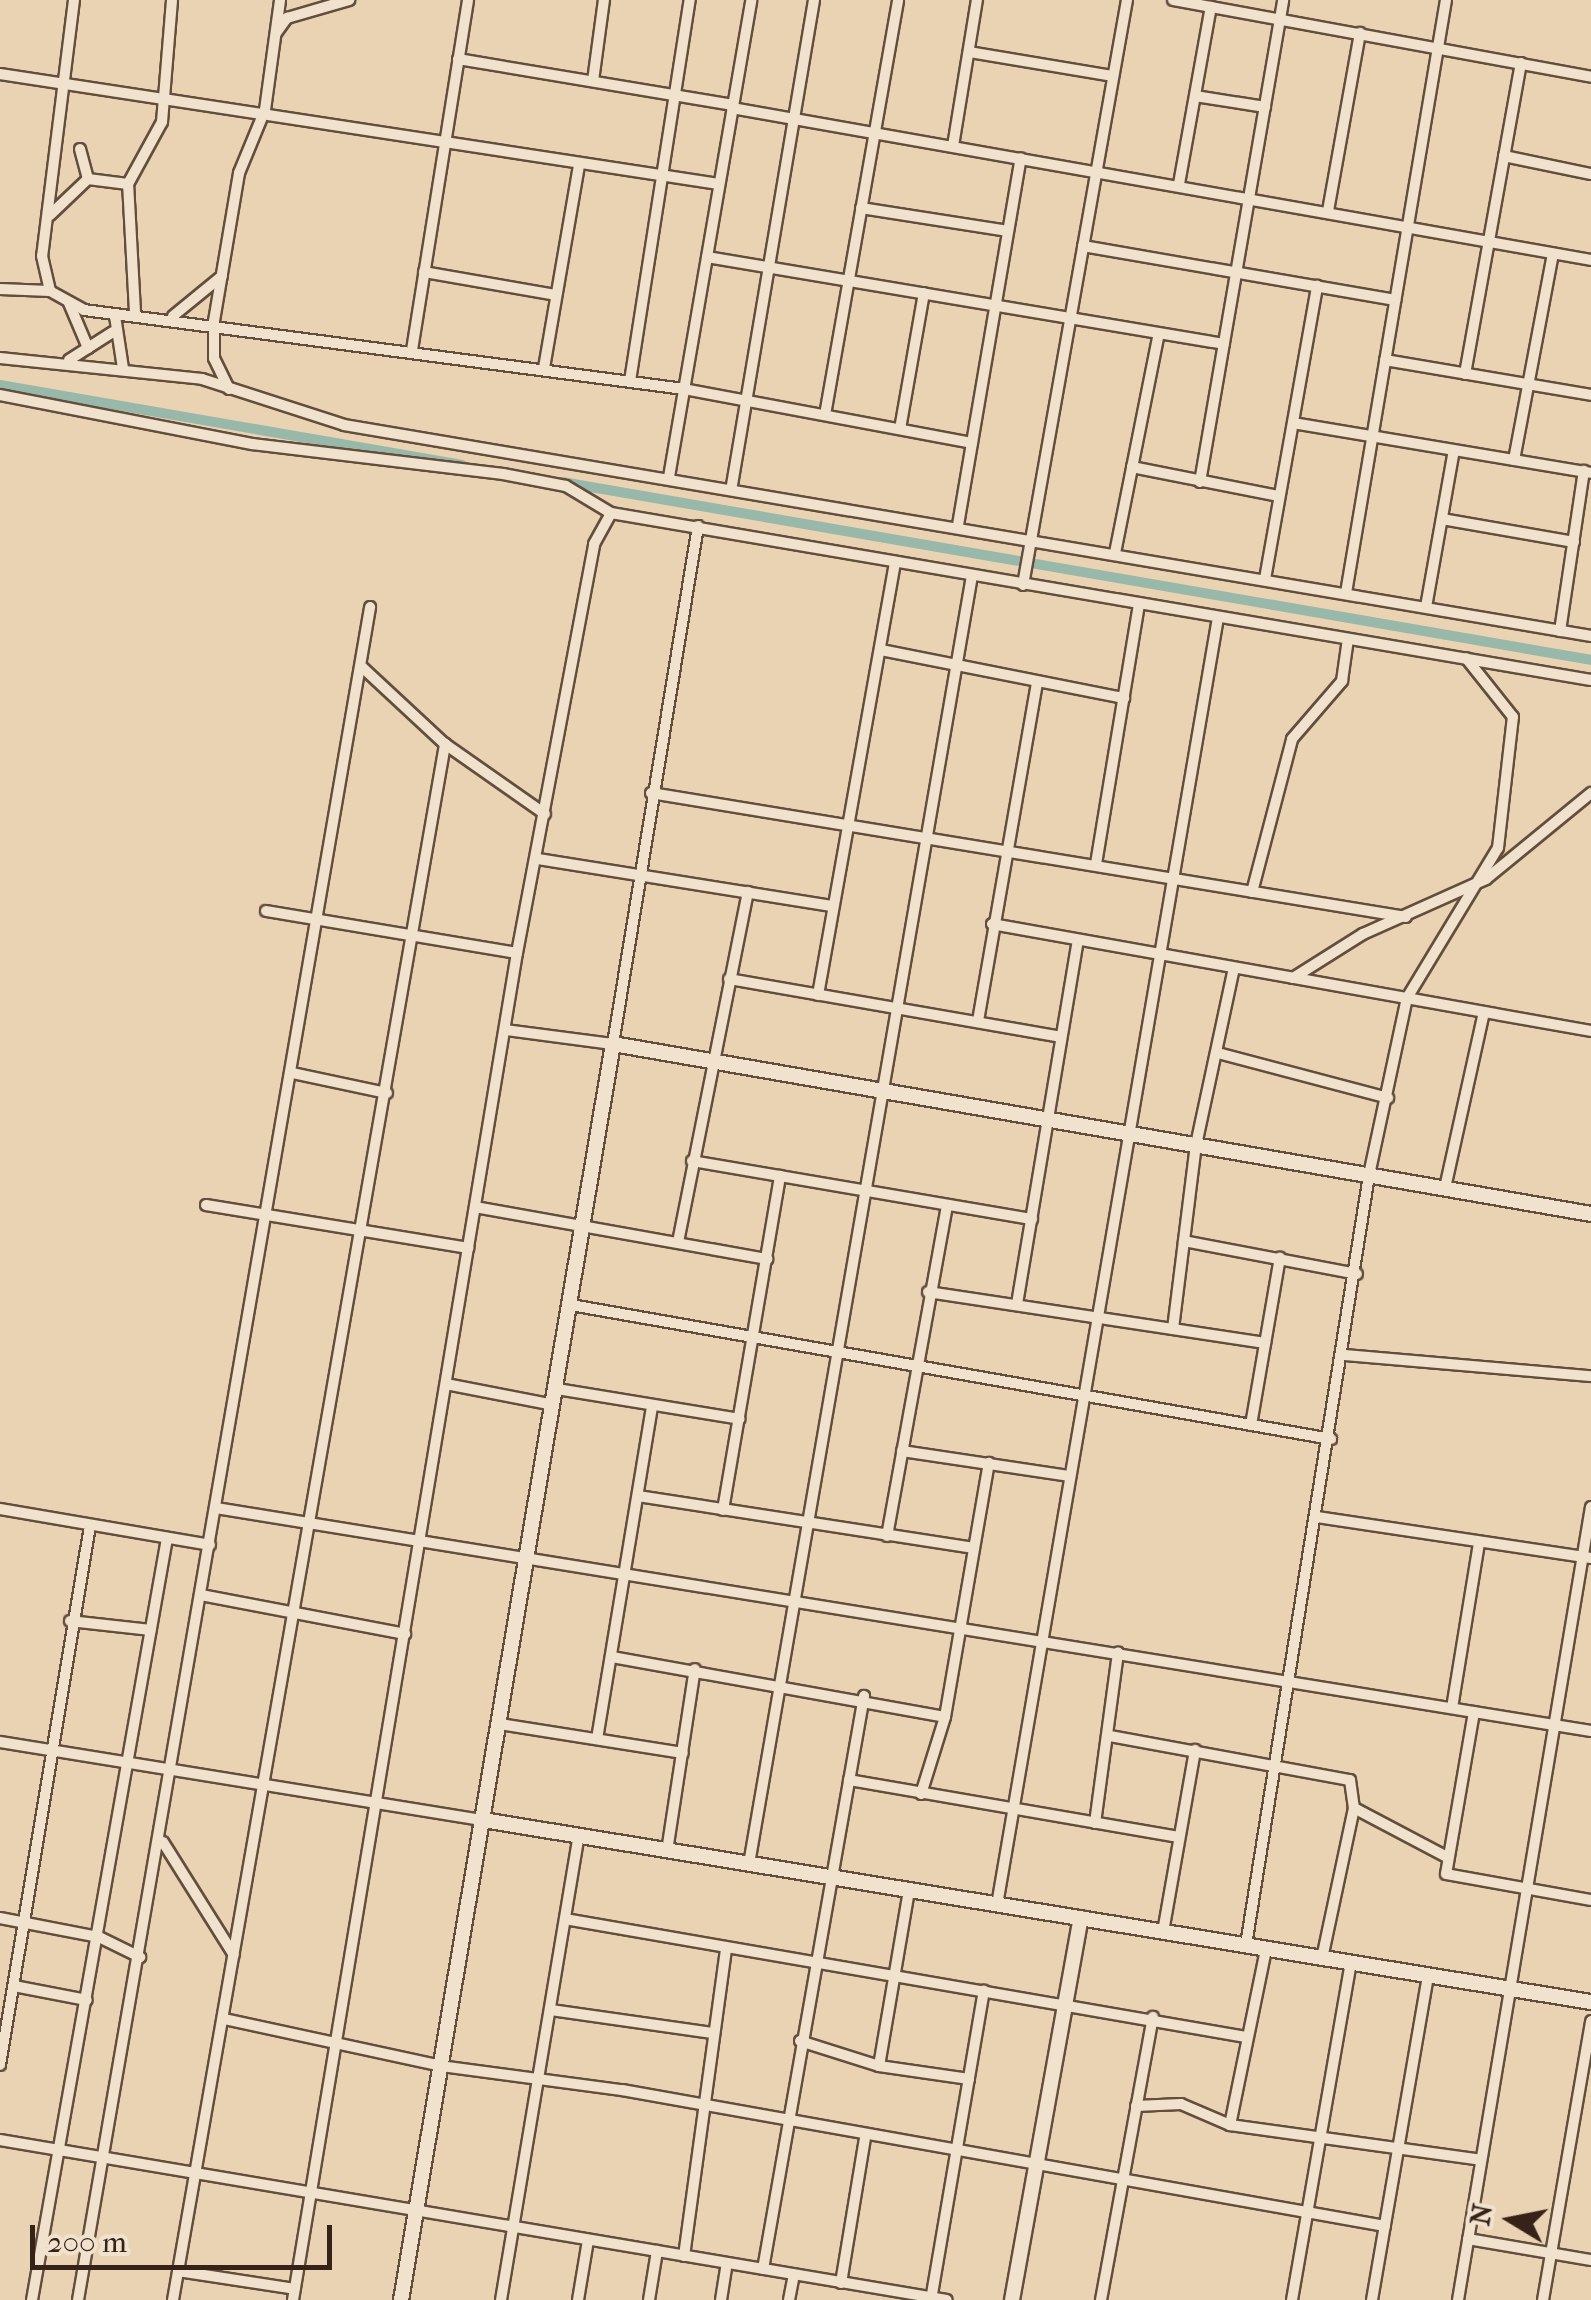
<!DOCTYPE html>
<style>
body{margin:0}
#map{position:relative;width:1591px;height:2300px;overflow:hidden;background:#ead3b2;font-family:"IM FELL French Canon",serif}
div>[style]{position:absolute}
.canal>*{height:10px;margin:-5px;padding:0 5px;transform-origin:5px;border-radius:5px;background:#98b8aa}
.roads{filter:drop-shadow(2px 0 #634e3e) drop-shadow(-2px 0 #634e3e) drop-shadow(0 2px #634e3e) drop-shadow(0 -2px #634e3e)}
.street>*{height:10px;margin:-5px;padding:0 5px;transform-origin:5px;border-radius:5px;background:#f1e2cd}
.secondary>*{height:14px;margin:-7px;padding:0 7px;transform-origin:7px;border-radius:7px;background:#f1e2cd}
span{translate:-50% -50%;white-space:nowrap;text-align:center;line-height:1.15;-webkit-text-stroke:8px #f1e2cd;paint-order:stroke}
.north{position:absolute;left:1461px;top:2170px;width:100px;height:100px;-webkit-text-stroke:8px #f1e2cd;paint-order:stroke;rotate:280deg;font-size:28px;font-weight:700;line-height:40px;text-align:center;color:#362218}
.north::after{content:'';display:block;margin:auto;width:35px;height:45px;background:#362218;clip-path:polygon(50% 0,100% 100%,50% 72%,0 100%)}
.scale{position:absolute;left:30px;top:2225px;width:302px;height:45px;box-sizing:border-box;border:5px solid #362218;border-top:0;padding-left:12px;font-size:30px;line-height:35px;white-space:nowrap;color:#362218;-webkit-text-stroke:8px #f1e2cd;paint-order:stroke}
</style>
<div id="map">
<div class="canal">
<i style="left:0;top:385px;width:469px;rotate:9.8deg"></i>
<i style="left:562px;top:482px;width:1044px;rotate:9.81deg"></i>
</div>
<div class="roads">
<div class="street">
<i style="left:74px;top:0;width:258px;rotate:97.1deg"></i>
<i style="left:42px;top:256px;width:36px;rotate:77deg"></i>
<i style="left:50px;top:291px;width:39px;rotate:29deg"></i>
<i style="left:84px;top:310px;width:605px;rotate:7.5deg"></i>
<i style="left:684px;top:389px;width:293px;rotate:10.6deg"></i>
<i style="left:1173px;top:0;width:425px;rotate:10.4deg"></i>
<i style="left:276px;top:33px;width:19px;rotate:-54deg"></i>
<i style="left:287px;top:18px;width:65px;rotate:-16.2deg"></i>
<i style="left:969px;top:52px;width:146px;rotate:9.5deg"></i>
<i style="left:458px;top:59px;width:279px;rotate:9.5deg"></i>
<i style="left:0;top:74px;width:727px;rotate:8.7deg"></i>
<i style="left:593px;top:81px;width:82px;rotate:-82.3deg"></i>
<i style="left:1195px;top:96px;width:71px;rotate:8.9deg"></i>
<i style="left:732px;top:108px;width:872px;rotate:10.03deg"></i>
<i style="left:953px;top:146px;width:148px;rotate:-80.7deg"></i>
<i style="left:80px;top:149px;width:31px;rotate:75deg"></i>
<i style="left:1504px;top:156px;width:89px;rotate:11.7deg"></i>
<i style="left:1179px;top:184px;width:180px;rotate:-79.8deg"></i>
<i style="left:861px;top:208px;width:149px;rotate:8.9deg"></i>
<i style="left:1328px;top:211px;width:181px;rotate:-79.8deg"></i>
<i style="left:50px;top:215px;width:52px;rotate:-43.5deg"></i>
<i style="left:88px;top:179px;width:40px;rotate:7.1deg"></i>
<i style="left:1083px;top:246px;width:317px;rotate:9.8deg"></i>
<i style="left:707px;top:257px;width:524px;rotate:9.55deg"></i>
<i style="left:424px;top:272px;width:134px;rotate:9.9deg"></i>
<i style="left:0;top:289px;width:50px;rotate:2.3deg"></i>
<i style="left:69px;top:303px;width:49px;rotate:67.1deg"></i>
<i style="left:135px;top:312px;width:128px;rotate:-93.1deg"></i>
<i style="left:128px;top:184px;width:71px;rotate:-61.3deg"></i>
<i style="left:162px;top:122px;width:122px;rotate:-85.3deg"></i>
<i style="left:115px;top:316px;width:53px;rotate:81.3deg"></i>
<i style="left:173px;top:316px;width:63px;rotate:-39.2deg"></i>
<i style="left:412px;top:350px;width:354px;rotate:-80.9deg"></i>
<i style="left:0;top:358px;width:203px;rotate:5.9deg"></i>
<i style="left:202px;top:379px;width:149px;rotate:17.9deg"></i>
<i style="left:344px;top:425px;width:1265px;rotate:9.6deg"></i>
<i style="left:69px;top:360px;width:52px;rotate:-32.5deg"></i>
<i style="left:1385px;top:360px;width:209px;rotate:9.6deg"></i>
<i style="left:544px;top:368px;width:206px;rotate:-80.2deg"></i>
<i style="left:1465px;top:374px;width:316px;rotate:-79.8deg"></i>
<i style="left:630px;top:381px;width:386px;rotate:-81.1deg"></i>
<i style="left:229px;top:389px;width:34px;rotate:-116deg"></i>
<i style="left:214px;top:358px;width:37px;rotate:-90deg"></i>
<i style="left:214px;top:321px;width:150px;rotate:-80.4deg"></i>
<i style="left:239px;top:173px;width:68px;rotate:-67.6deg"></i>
<i style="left:265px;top:110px;width:111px;rotate:-82.2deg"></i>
<i style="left:0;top:395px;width:257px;rotate:11deg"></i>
<i style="left:252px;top:444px;width:253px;rotate:6.8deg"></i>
<i style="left:503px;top:474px;width:64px;rotate:10.8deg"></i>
<i style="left:566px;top:486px;width:52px;rotate:31deg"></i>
<i style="left:611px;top:513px;width:994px;rotate:9.67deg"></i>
<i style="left:825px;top:415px;width:421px;rotate:-80deg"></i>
<i style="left:1293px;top:423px;width:302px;rotate:9.5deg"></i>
<i style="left:900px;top:429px;width:138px;rotate:-80deg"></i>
<i style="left:1514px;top:460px;width:210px;rotate:-79.3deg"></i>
<i style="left:1132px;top:467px;width:150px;rotate:11.2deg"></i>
<i style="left:669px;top:477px;width:484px;rotate:-80.2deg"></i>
<i style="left:1200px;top:482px;width:489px;rotate:-80.2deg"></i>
<i style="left:732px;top:485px;width:492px;rotate:-80.4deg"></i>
<i style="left:1442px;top:519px;width:134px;rotate:9.9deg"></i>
<i style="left:958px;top:525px;width:372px;rotate:-80.3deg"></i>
<i style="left:1115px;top:553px;width:224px;rotate:-78.7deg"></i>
<i style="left:1265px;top:579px;width:298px;rotate:-79.9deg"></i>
<i style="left:1023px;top:585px;width:594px;rotate:-79.92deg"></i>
<i style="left:1346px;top:593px;width:601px;rotate:-80.43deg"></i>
<i style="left:1426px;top:607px;width:159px;rotate:-79.9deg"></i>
<i style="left:1560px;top:631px;width:162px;rotate:-81.5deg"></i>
<i style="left:881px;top:650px;width:248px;rotate:11.2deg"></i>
<i style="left:362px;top:667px;width:113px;rotate:42.9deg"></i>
<i style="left:445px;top:744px;width:122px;rotate:35deg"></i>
<i style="left:651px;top:793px;width:765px;rotate:9.33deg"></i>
<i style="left:538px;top:859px;width:299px;rotate:9.1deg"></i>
<i style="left:1096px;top:864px;width:263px;rotate:-80.6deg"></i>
<i style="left:1252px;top:892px;width:158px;rotate:-75.3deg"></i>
<i style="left:1292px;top:739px;width:77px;rotate:-49.2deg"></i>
<i style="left:1342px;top:681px;width:42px;rotate:-81.9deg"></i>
<i style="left:266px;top:911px;width:254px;rotate:9.5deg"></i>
<i style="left:992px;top:924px;width:608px;rotate:10.13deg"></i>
<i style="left:1293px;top:978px;width:83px;rotate:-32.2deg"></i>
<i style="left:1363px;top:934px;width:135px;rotate:-24.1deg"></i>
<i style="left:1486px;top:879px;width:136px;rotate:-39.3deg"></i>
<i style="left:729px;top:979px;width:337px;rotate:9.9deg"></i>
<i style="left:818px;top:995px;width:440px;rotate:-79.9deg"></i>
<i style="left:978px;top:1021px;width:344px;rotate:-80.1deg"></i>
<i style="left:506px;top:1030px;width:108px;rotate:7.5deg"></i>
<i style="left:613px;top:1044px;width:525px;rotate:-80.68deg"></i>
<i style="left:1218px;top:1053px;width:176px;rotate:14.8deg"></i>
<i style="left:292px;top:1073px;width:97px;rotate:11.9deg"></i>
<i style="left:692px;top:1161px;width:345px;rotate:9.7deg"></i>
<i style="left:1445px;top:1188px;width:180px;rotate:-77.5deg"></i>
<i style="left:206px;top:1205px;width:266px;rotate:9.3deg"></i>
<i style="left:475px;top:1207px;width:297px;rotate:10.1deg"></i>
<i style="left:1184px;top:1241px;width:176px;rotate:10.8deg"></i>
<i style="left:678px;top:1242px;width:357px;rotate:-78.7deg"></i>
<i style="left:928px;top:1292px;width:341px;rotate:8.6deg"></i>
<i style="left:1017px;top:1304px;width:368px;rotate:-80.5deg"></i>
<i style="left:571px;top:1305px;width:772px;rotate:10deg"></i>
<i style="left:1173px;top:1329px;width:185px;rotate:-82.9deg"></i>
<i style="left:1196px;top:1145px;width:181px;rotate:-77.9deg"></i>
<i style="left:1344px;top:1355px;width:248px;rotate:4.9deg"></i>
<i style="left:446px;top:1384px;width:110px;rotate:11deg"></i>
<i style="left:557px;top:1389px;width:185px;rotate:9.3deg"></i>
<i style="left:1251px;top:1425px;width:170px;rotate:-80.2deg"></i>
<i style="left:902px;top:1451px;width:170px;rotate:8.5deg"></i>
<i style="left:638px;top:1496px;width:340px;rotate:8.8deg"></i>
<i style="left:216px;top:1508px;width:1393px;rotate:9.21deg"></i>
<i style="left:0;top:1509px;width:213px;rotate:9.7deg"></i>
<i style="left:723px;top:1510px;width:339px;rotate:-80.3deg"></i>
<i style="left:1317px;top:1517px;width:277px;rotate:8.5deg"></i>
<i style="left:887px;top:1536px;width:335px;rotate:-79.7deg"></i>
<i style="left:201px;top:1595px;width:208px;rotate:10.8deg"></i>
<i style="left:70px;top:1621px;width:81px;rotate:6.3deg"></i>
<i style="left:612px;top:1657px;width:338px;rotate:10.2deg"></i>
<i style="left:1452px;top:1708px;width:167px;rotate:-80.7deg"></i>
<i style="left:1474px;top:1712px;width:164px;rotate:99.8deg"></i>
<i style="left:1446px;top:1874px;width:147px;rotate:10.2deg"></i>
<i style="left:500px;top:1724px;width:185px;rotate:9deg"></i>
<i style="left:1110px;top:1736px;width:244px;rotate:10.4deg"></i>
<i style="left:1350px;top:1780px;width:28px;rotate:82deg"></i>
<i style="left:1354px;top:1808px;width:153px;rotate:102deg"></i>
<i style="left:597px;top:1739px;width:338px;rotate:-80.6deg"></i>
<i style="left:0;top:1742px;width:489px;rotate:9.2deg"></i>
<i style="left:849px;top:1780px;width:334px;rotate:9.8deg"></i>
<i style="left:921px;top:1794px;width:81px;rotate:-72.7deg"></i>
<i style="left:945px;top:1717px;width:258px;rotate:-80.2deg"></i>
<i style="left:1354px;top:1808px;width:105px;rotate:27.8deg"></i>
<i style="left:1095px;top:1823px;width:172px;rotate:-82.3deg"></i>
<i style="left:163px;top:1842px;width:133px;rotate:57.9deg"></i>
<i style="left:667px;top:1851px;width:184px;rotate:-81.3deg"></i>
<i style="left:749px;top:1864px;width:1308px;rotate:-80.18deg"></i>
<i style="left:997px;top:1905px;width:1306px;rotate:-80.26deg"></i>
<i style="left:0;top:1918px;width:101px;rotate:10.9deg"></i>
<i style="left:99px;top:1937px;width:46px;rotate:26deg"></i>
<i style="left:565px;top:1919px;width:691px;rotate:9.83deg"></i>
<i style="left:1163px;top:1932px;width:185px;rotate:-80deg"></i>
<i style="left:1246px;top:1945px;width:780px;rotate:-80.92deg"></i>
<i style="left:1369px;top:1175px;width:181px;rotate:-77.9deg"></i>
<i style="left:1407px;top:998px;width:175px;rotate:-58.8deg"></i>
<i style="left:1498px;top:848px;width:132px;rotate:-83.5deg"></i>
<i style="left:1513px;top:717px;width:75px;rotate:-128.5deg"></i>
<i style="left:14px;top:1986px;width:74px;rotate:10.9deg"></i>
<i style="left:551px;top:2010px;width:163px;rotate:8.1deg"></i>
<i style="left:224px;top:2019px;width:222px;rotate:12.2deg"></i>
<i style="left:441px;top:2066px;width:183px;rotate:7.6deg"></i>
<i style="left:622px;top:2090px;width:775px;rotate:10.11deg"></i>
<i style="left:800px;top:2041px;width:83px;rotate:17.6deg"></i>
<i style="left:879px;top:2066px;width:91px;rotate:8.2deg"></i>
<i style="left:0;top:2065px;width:546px;rotate:-80.52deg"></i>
<i style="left:879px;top:2066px;width:179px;rotate:-80.3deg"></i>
<i style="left:1136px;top:2106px;width:45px;rotate:-2.5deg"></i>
<i style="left:1181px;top:2104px;width:53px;rotate:23.2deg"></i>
<i style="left:1230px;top:2125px;width:253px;rotate:7.9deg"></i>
<i style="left:1230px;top:2125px;width:180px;rotate:-78.4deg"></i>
<i style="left:0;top:2140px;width:960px;rotate:9.59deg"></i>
<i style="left:1468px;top:2239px;width:125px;rotate:9.7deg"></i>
<i style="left:684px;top:2256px;width:310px;rotate:-82.2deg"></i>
<i style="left:763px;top:2269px;width:582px;rotate:-80deg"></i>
<i style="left:178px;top:2271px;width:118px;rotate:8.7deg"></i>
<i style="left:841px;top:2283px;width:147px;rotate:-80.6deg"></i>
<i style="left:32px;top:2300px;width:774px;rotate:-79.95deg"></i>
<i style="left:78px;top:2300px;width:1718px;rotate:-80.21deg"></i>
<i style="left:173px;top:2300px;width:1580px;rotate:-80.08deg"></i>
<i style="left:293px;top:2300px;width:1365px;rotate:-80.56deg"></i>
<i style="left:517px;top:953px;width:416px;rotate:-79.3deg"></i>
<i style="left:594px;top:544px;width:35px;rotate:-61deg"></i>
<i style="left:501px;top:2300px;width:471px;rotate:-80.5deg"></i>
<i style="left:578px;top:2300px;width:61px;rotate:-80.5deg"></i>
<i style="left:649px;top:2300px;width:50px;rotate:-80.7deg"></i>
<i style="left:721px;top:2300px;width:37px;rotate:-81deg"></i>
<i style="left:789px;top:2300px;width:26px;rotate:-79deg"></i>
<i style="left:931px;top:2300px;width:314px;rotate:-80.3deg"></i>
<i style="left:1101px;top:2300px;width:288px;rotate:-79.6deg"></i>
<i style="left:1292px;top:2300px;width:343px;rotate:-80.1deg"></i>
<i style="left:1372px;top:2300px;width:330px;rotate:-80.2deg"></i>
<i style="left:1458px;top:2300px;width:804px;rotate:-80.48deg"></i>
<i style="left:1543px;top:2300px;width:283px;rotate:-80.2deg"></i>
</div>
<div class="secondary">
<i style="left:483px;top:1820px;width:1123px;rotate:9.33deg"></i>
<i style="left:401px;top:2300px;width:1274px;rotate:-80.42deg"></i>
<i style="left:613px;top:1044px;width:993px;rotate:9.86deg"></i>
<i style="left:1012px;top:2300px;width:388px;rotate:-79.8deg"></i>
</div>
</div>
<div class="north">N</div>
<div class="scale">200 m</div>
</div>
